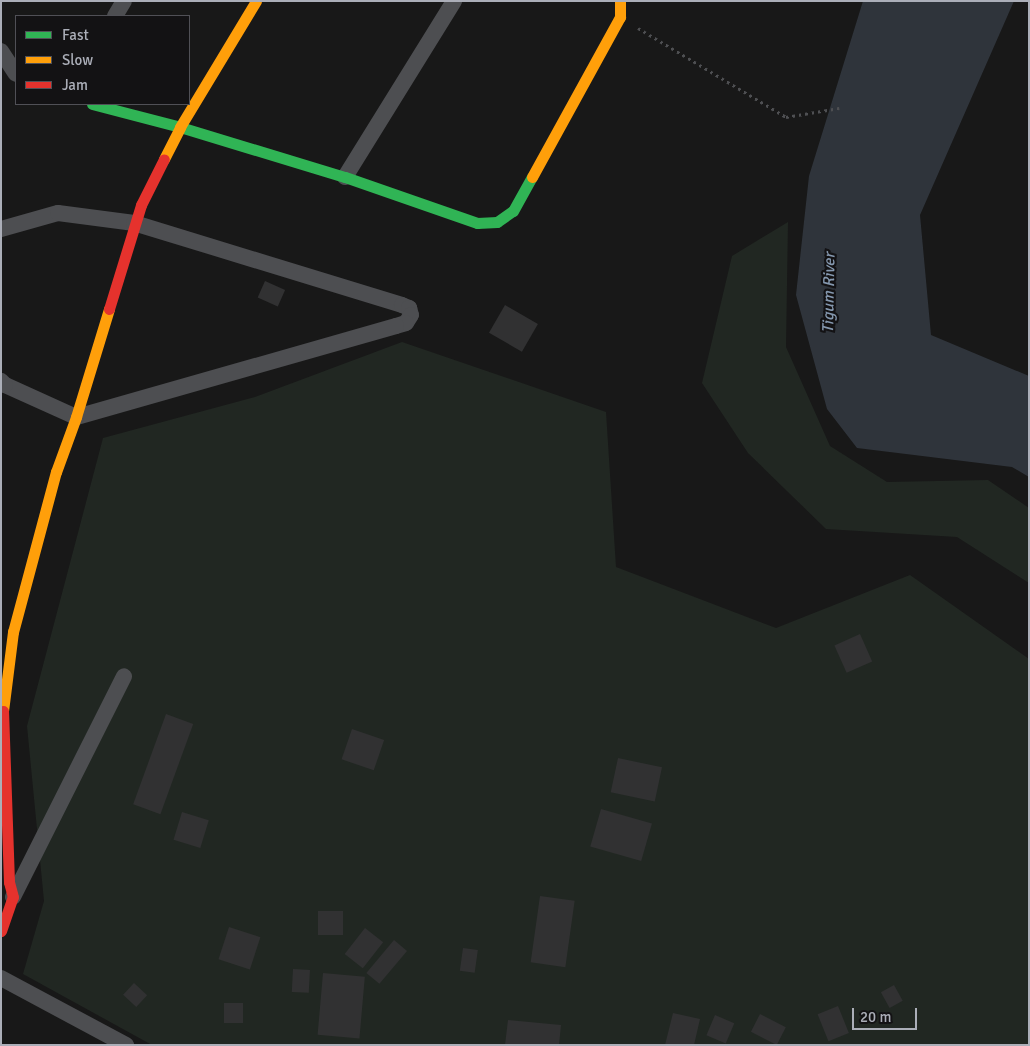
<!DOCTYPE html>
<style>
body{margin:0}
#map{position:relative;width:1030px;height:1046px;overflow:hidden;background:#181818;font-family:Signika,sans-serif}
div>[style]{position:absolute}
.green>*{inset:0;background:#212722}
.water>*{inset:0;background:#2f343b}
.building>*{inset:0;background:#313132;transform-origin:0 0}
.path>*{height:3px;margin-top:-1.5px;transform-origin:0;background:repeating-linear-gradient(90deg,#4e4f52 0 2.5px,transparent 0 6.5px)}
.street>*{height:16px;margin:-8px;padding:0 8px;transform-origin:8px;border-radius:8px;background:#4d4e51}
.fast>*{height:11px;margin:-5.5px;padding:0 5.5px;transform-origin:5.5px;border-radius:5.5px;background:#30b455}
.slow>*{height:11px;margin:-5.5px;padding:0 5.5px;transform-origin:5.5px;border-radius:5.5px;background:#ff9f0a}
.jam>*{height:11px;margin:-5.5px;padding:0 5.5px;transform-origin:5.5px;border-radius:5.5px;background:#e5322d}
span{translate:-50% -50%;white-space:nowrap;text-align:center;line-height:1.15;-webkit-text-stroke:4.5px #131214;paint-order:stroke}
.water-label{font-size:16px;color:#8598af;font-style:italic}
.frame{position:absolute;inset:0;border:2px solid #abaeb8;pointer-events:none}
.legend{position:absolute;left:15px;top:15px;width:175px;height:90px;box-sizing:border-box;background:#131214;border:1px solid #505056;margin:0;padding:6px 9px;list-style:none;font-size:15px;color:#abaeb8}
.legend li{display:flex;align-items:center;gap:10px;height:25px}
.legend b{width:25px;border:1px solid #505056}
.scale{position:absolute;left:852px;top:1008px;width:65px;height:22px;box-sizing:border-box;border:2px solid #abaeb8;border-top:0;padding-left:6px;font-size:15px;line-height:18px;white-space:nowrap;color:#abaeb8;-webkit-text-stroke:4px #131214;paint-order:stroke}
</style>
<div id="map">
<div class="green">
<i style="clip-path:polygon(788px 222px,786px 347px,830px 446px,887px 482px,988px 480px,1029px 508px,1029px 583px,957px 537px,826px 529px,748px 453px,702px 383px,732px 256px)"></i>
<i style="clip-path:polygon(402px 342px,606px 412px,616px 567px,776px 628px,910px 575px,1029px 659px,1029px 1045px,152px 1045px,23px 974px,44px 901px,27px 726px,103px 438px,255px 397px)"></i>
</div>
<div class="water">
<i style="clip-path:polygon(863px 1px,1014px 1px,920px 215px,931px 335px,1029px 376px,1029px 477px,1012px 467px,857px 448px,827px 409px,796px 295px,809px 176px)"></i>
</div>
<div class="building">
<i style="left:265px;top:281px;width:22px;height:18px;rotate:24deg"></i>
<i style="left:505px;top:305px;width:38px;height:32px;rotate:30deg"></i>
<i style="left:860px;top:634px;width:30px;height:28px;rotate:66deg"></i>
<i style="left:166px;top:714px;width:29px;height:96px;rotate:20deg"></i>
<i style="left:352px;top:729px;width:34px;height:32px;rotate:19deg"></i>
<i style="left:618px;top:758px;width:45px;height:35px;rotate:12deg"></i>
<i style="left:601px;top:809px;width:53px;height:39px;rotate:16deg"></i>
<i style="left:182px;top:812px;width:28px;height:29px;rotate:17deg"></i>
<i style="left:540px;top:896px;width:35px;height:67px;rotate:8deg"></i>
<i style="left:318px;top:911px;width:25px;height:24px"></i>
<i style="left:229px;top:927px;width:33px;height:34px;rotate:18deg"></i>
<i style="left:365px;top:928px;width:23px;height:33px;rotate:38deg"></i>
<i style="left:394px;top:940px;width:17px;height:43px;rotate:40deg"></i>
<i style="left:463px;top:948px;width:15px;height:23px;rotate:8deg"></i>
<i style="left:293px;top:969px;width:17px;height:23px;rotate:3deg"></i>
<i style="left:323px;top:973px;width:42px;height:62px;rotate:5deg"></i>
<i style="left:134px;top:983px;width:18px;height:16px;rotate:43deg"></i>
<i style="left:894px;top:985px;width:18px;height:15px;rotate:61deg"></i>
<i style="left:224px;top:1003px;width:19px;height:20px"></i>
<i style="left:838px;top:1006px;width:29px;height:22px;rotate:68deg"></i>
<i style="clip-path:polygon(673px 1013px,700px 1019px,694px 1045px,665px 1045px)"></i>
<i style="left:760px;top:1014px;width:29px;height:20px;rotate:27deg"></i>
<i style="left:715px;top:1015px;width:21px;height:22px;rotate:23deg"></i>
<i style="clip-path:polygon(508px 1020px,561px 1025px,559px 1045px,505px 1045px)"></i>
</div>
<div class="path">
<i style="left:638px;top:28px;width:173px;rotate:31deg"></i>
<i style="left:786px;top:117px;width:54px;rotate:-9.6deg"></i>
</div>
<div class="street">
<i style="left:115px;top:16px;width:17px;rotate:-59deg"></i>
<i style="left:1px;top:51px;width:27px;rotate:57deg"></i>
<i style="left:345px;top:177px;width:207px;rotate:-58.2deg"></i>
<i style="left:1px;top:229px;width:59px;rotate:-15.7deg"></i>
<i style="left:58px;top:213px;width:77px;rotate:7.5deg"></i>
<i style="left:134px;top:223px;width:280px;rotate:17deg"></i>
<i style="left:402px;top:305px;width:8px;rotate:23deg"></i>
<i style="left:409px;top:308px;width:7px;rotate:74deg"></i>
<i style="left:411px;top:315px;width:9px;rotate:122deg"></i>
<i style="left:406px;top:323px;width:10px;rotate:163deg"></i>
<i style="left:396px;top:326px;width:333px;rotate:164.1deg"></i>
<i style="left:76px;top:417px;width:78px;rotate:-155.7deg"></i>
<i style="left:5px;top:385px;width:6px;rotate:-135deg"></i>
<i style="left:13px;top:897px;width:247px;rotate:-63.3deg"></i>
<i style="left:1px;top:978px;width:142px;rotate:28.2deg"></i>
</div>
<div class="fast">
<i style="left:92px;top:104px;width:91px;rotate:14.6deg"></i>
<i style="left:180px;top:127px;width:172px;rotate:16.9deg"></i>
<i style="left:345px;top:177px;width:140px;rotate:19.2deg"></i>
<i style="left:477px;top:223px;width:20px;rotate:-3deg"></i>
<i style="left:497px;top:222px;width:19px;rotate:-35deg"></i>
<i style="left:513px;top:211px;width:39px;rotate:-61deg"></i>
</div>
<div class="slow">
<i style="left:164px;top:159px;width:36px;rotate:-63deg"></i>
<i style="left:180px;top:127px;width:147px;rotate:-58.9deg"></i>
<i style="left:532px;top:177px;width:183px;rotate:-61.2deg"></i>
<i style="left:620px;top:17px;width:16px;rotate:-90deg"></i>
<i style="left:3px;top:711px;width:80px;rotate:-82.8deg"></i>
<i style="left:13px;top:632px;width:166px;rotate:-75deg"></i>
<i style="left:56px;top:472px;width:59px;rotate:-70deg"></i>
<i style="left:76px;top:417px;width:113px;rotate:-73deg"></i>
</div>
<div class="jam">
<i style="left:109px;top:309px;width:109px;rotate:-72.9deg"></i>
<i style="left:141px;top:205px;width:51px;rotate:-63.4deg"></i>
<i style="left:1px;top:931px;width:36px;rotate:-71deg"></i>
<i style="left:13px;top:897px;width:16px;rotate:-105deg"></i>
<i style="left:9px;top:882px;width:171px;rotate:-92deg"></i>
</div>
<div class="water-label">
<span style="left:829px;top:293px;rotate:-89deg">Tigum River</span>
</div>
<div class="frame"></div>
<ul class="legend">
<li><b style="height:6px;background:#30b455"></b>Fast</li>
<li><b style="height:6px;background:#ff9f0a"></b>Slow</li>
<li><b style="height:6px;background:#e5322d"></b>Jam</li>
</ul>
<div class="scale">20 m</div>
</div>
